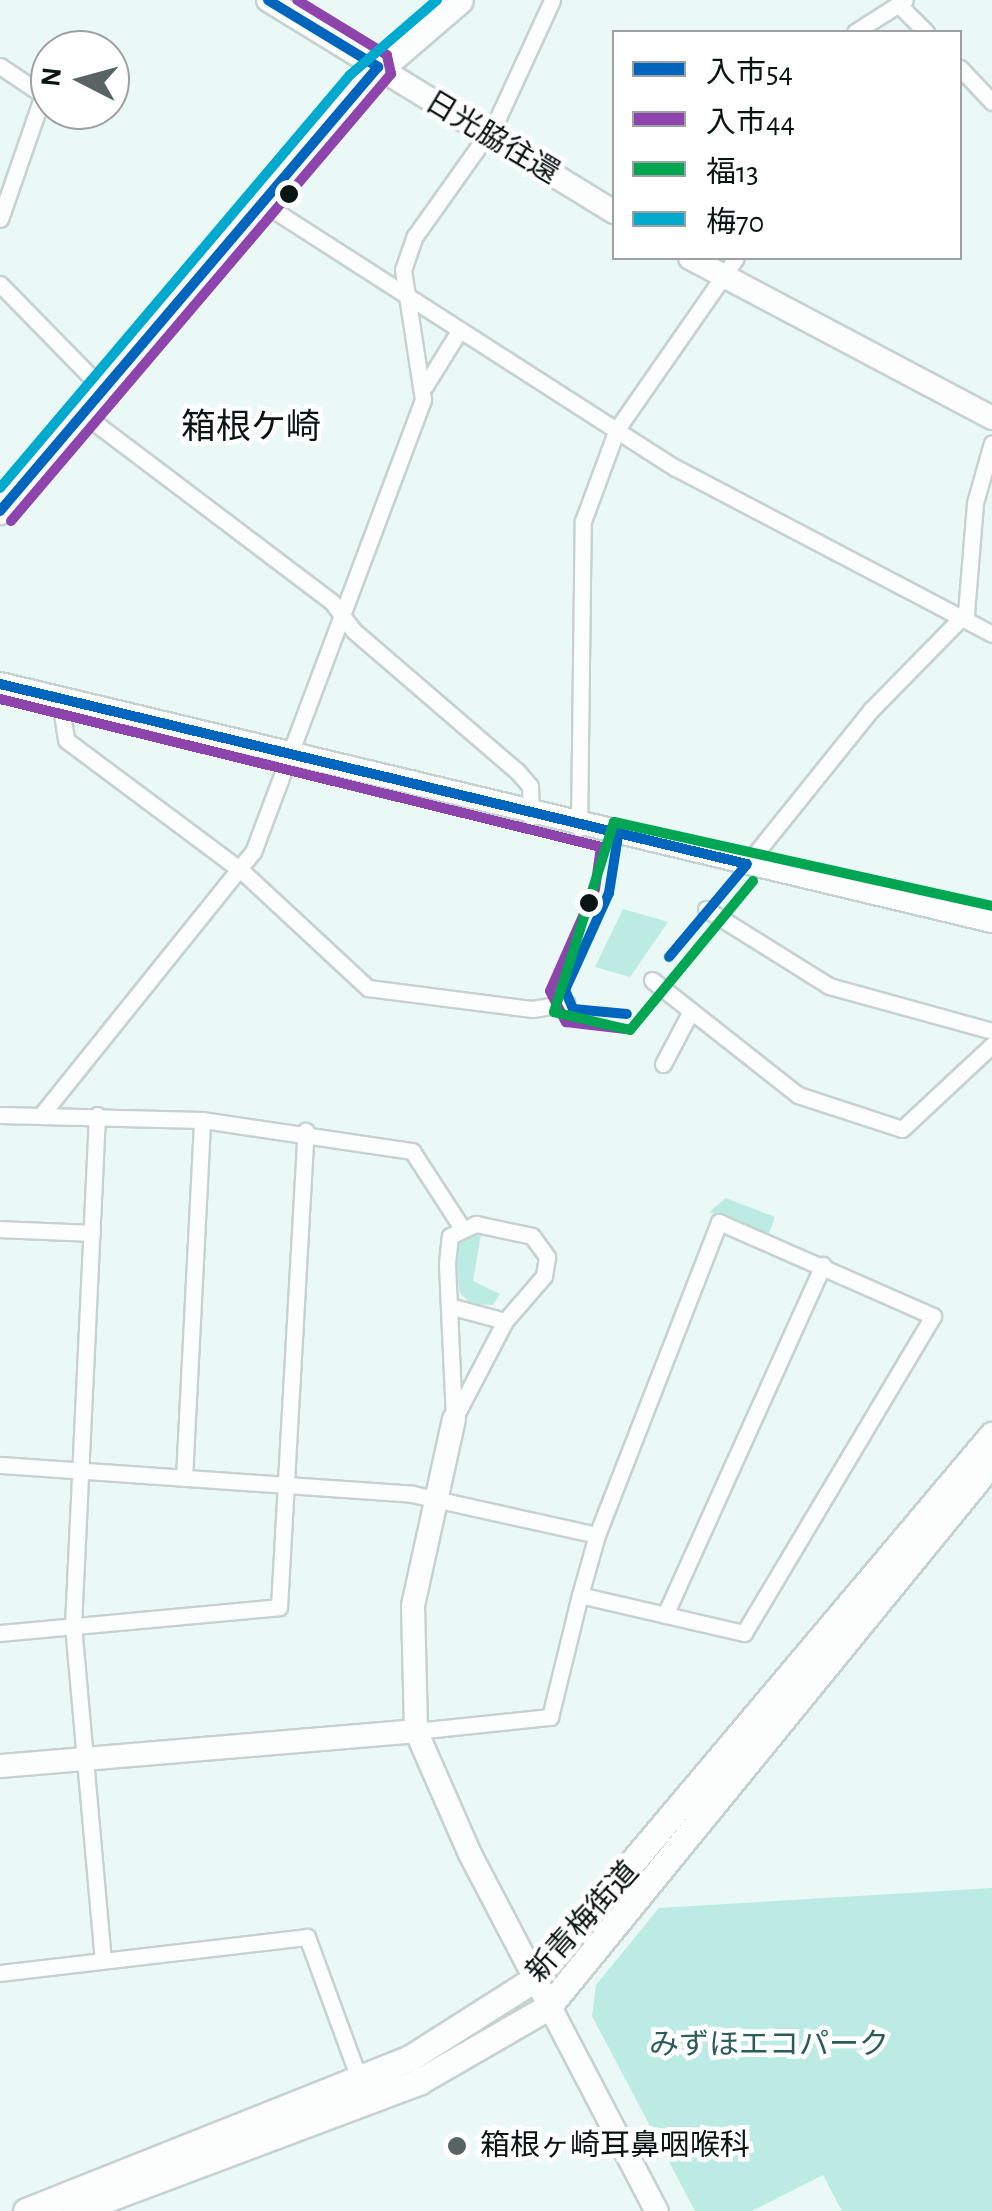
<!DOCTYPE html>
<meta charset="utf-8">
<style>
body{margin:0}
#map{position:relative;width:992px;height:2211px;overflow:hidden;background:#eaf8f6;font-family:"Alegreya Sans","Noto Sans JP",sans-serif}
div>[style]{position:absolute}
.green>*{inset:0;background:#bcebe4}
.roads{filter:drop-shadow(2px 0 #c6d2d0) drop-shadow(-2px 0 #c6d2d0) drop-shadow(0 2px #c6d2d0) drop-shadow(0 -2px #c6d2d0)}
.street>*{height:15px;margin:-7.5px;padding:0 7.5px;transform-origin:7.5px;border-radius:7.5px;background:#fcfefe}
.secondary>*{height:22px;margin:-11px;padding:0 11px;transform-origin:11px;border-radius:11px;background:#fcfefe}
.primary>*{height:25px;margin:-12.5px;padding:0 12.5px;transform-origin:12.5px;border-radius:12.5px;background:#fcfefe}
.bus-1>*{height:10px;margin:-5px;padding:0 5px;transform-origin:5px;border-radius:5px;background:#0065bd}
.bus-2>*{height:10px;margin:-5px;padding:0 5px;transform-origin:5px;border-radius:5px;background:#8e44ad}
.bus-3>*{height:10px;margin:-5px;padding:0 5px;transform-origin:5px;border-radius:5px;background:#00a651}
.bus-4>*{height:10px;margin:-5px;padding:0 5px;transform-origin:5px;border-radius:5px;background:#00a9ce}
.dots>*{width:28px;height:28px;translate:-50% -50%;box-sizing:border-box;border:5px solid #fff;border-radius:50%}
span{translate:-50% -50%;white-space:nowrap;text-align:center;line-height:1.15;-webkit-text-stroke:9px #fff;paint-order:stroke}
.street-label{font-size:30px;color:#091513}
.park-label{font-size:30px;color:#295e58}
.poi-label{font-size:30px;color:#091513}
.left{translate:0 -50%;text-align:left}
.quarter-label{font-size:35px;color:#091513}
.legend{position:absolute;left:612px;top:30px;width:350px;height:230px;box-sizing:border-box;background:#fff;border:2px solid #9da1a1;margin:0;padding:12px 18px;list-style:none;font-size:30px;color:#091513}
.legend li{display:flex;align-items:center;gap:20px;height:50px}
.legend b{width:50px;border:2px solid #9da1a1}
.north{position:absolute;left:30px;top:30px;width:100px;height:100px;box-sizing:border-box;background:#fff;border:2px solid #9da1a1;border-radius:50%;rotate:276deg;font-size:28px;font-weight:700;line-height:40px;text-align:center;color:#091513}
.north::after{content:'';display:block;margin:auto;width:35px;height:45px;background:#586462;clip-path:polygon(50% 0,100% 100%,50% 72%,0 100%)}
</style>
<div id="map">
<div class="green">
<i style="clip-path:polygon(623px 909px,668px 922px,630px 977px,595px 967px)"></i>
<i style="clip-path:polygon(726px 1198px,775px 1217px,769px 1233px,709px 1212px)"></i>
<i style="clip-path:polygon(471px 1234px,481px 1234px,473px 1281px,500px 1294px,493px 1305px,471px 1304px,459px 1292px,455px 1244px)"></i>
<i style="clip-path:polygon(992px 1888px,992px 2211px,842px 2211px,823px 2175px,752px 2211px,695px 2211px,592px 2016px,596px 1985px,659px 1908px)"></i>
</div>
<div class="roads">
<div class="street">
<i style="left:898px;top:4px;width:40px;rotate:45deg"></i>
<i style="left:855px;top:32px;width:59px;rotate:-32.6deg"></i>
<i style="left:0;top:66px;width:52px;rotate:34deg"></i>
<i style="left:43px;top:95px;width:131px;rotate:109.1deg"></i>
<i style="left:960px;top:68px;width:47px;rotate:46.7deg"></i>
<i style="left:261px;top:202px;width:493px;rotate:32.7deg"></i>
<i style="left:676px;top:468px;width:357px;rotate:27.7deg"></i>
<i style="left:0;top:284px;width:147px;rotate:45.6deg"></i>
<i style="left:425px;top:386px;width:65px;rotate:-58.3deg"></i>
<i style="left:82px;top:413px;width:313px;rotate:37.1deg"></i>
<i style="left:332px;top:602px;width:36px;rotate:53deg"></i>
<i style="left:354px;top:631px;width:215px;rotate:40.7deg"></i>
<i style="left:517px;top:771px;width:20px;rotate:49deg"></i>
<i style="left:530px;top:786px;width:31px;rotate:88deg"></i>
<i style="left:60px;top:701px;width:39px;rotate:81deg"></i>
<i style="left:66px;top:740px;width:219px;rotate:36.7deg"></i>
<i style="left:242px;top:871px;width:172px;rotate:42.9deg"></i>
<i style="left:368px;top:988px;width:166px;rotate:7.3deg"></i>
<i style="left:533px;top:1009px;width:34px;rotate:-10deg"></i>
<i style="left:579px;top:828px;width:307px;rotate:-89.3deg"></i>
<i style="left:583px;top:521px;width:98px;rotate:-69.7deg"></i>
<i style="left:617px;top:429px;width:208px;rotate:-55.2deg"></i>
<i style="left:747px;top:864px;width:198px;rotate:-51.2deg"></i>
<i style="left:871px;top:710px;width:136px;rotate:-45.6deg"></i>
<i style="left:966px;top:613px;width:110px;rotate:-85.3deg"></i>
<i style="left:975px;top:503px;width:62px;rotate:-74.2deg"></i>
<i style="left:706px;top:909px;width:145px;rotate:32deg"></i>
<i style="left:829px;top:986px;width:169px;rotate:15.4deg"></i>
<i style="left:652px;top:980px;width:186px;rotate:38.2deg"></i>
<i style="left:798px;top:1095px;width:109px;rotate:18.1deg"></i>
<i style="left:902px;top:1129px;width:123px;rotate:-43deg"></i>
<i style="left:663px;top:1064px;width:60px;rotate:-62.2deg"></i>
<i style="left:42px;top:1114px;width:336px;rotate:-51.2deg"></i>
<i style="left:253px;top:852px;width:483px;rotate:-69.4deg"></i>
<i style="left:423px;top:400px;width:132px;rotate:-98.7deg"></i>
<i style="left:403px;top:270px;width:36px;rotate:-71deg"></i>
<i style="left:415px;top:236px;width:140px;rotate:-54.6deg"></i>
<i style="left:496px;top:122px;width:134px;rotate:-65.3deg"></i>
<i style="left:0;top:1115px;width:202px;rotate:1.4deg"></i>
<i style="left:202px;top:1120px;width:212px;rotate:8.4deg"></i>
<i style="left:412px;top:1151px;width:88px;rotate:57deg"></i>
<i style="left:97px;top:1115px;width:511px;rotate:92.69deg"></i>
<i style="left:73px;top:1625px;width:336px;rotate:84.9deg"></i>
<i style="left:476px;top:1224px;width:57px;rotate:12.1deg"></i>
<i style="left:532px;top:1236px;width:26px;rotate:54deg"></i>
<i style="left:547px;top:1257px;width:19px;rotate:99deg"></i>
<i style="left:544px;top:1276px;width:60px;rotate:130.9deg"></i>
<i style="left:505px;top:1321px;width:110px;rotate:117.5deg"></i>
<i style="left:454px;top:1419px;width:156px;rotate:-92.6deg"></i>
<i style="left:447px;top:1263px;width:27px;rotate:-84deg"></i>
<i style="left:450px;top:1236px;width:29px;rotate:-25deg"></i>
<i style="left:0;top:1229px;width:92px;rotate:2.5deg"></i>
<i style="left:449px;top:1306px;width:58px;rotate:15deg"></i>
<i style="left:0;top:1465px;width:413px;rotate:4deg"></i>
<i style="left:412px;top:1494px;width:189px;rotate:12.5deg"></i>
<i style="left:184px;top:1478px;width:358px;rotate:-87.1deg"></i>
<i style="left:665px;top:1615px;width:384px;rotate:-65.7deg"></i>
<i style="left:0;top:1633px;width:280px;rotate:-5.3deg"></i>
<i style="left:279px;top:1607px;width:477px;rotate:-86.8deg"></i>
<i style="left:416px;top:1731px;width:135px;rotate:-6deg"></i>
<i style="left:550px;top:1717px;width:126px;rotate:-76.2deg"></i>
<i style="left:580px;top:1595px;width:62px;rotate:-74.2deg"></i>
<i style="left:597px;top:1535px;width:336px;rotate:-68.7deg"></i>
<i style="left:719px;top:1222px;width:234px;rotate:23.7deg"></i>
<i style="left:933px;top:1316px;width:369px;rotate:120.8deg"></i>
<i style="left:744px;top:1633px;width:168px;rotate:-167deg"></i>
<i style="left:0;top:1973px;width:309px;rotate:-6.7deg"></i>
<i style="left:307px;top:1937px;width:150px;rotate:69.8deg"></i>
</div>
<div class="secondary">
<i style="left:268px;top:0;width:406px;rotate:31.5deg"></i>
<i style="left:690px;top:258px;width:342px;rotate:27.9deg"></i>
<i style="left:0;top:684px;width:1020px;rotate:13.44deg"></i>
<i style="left:454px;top:1419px;width:191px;rotate:102.4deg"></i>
<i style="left:413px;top:1606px;width:125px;rotate:88.6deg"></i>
<i style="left:416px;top:1731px;width:134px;rotate:66.3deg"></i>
<i style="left:470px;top:1854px;width:403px;rotate:62.4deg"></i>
<i style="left:0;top:1766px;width:417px;rotate:-4.8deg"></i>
</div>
<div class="primary">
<i style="left:0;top:511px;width:558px;rotate:-49.72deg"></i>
<i style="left:361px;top:85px;width:130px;rotate:-40.6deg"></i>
<i style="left:26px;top:2211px;width:413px;rotate:-21.7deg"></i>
<i style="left:410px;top:2058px;width:146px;rotate:-32.4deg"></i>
<i style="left:533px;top:1980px;width:713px;rotate:-49.9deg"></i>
<i style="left:75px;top:2211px;width:369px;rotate:-20.6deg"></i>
<i style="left:420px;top:2081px;width:148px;rotate:-30deg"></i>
<i style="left:548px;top:2007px;width:703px;rotate:-50.83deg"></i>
</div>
</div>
<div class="bus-1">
<i style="left:268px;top:0;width:129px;rotate:31.3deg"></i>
<i style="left:0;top:511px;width:583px;rotate:-49.59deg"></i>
<i style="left:0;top:684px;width:768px;rotate:13.55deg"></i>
<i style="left:618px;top:836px;width:58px;rotate:99deg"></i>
<i style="left:609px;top:893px;width:107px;rotate:114.4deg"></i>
<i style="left:565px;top:990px;width:21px;rotate:67deg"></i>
<i style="left:573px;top:1009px;width:54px;rotate:5.3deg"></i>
<i style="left:669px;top:957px;width:121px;rotate:-50deg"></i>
</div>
<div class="bus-2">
<i style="left:11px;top:521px;width:587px;rotate:-49.63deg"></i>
<i style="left:391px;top:74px;width:19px;rotate:-102deg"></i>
<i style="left:387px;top:55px;width:105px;rotate:-148.6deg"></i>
<i style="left:0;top:699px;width:619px;rotate:13.83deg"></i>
<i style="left:601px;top:847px;width:42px;rotate:98.1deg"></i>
<i style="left:595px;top:889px;width:111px;rotate:113.8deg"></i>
<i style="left:550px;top:991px;width:35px;rotate:63deg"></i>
<i style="left:566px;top:1022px;width:60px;rotate:6.7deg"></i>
</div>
<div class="bus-3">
<i style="left:753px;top:881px;width:193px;rotate:129.5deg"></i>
<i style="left:630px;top:1030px;width:78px;rotate:-166.7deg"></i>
<i style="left:554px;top:1012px;width:199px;rotate:-72.5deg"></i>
<i style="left:614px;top:822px;width:387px;rotate:12.5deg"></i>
</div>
<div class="bus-4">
<i style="left:0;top:488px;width:541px;rotate:-49.72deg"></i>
<i style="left:350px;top:75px;width:115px;rotate:-40.8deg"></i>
</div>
<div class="dots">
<i style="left:289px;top:194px;background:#091513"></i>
<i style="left:589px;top:903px;background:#091513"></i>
<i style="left:457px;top:2146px;background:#586462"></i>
</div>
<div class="street-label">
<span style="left:492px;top:138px;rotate:31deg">日光脇往還</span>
<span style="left:583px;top:1922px;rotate:-48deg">新青梅街道</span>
</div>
<div class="park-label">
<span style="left:769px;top:2045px">みずほエコパーク</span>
</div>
<div class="poi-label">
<span class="left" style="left:480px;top:2146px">箱根ヶ崎耳鼻咽喉科</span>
</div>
<div class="quarter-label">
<span style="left:251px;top:428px">箱根ケ崎</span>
</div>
<ul class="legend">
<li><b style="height:12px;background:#0065bd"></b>入市54</li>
<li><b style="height:12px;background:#8e44ad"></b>入市44</li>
<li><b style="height:12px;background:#00a651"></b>福13</li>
<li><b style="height:12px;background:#00a9ce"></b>梅70</li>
</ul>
<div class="north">N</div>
</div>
